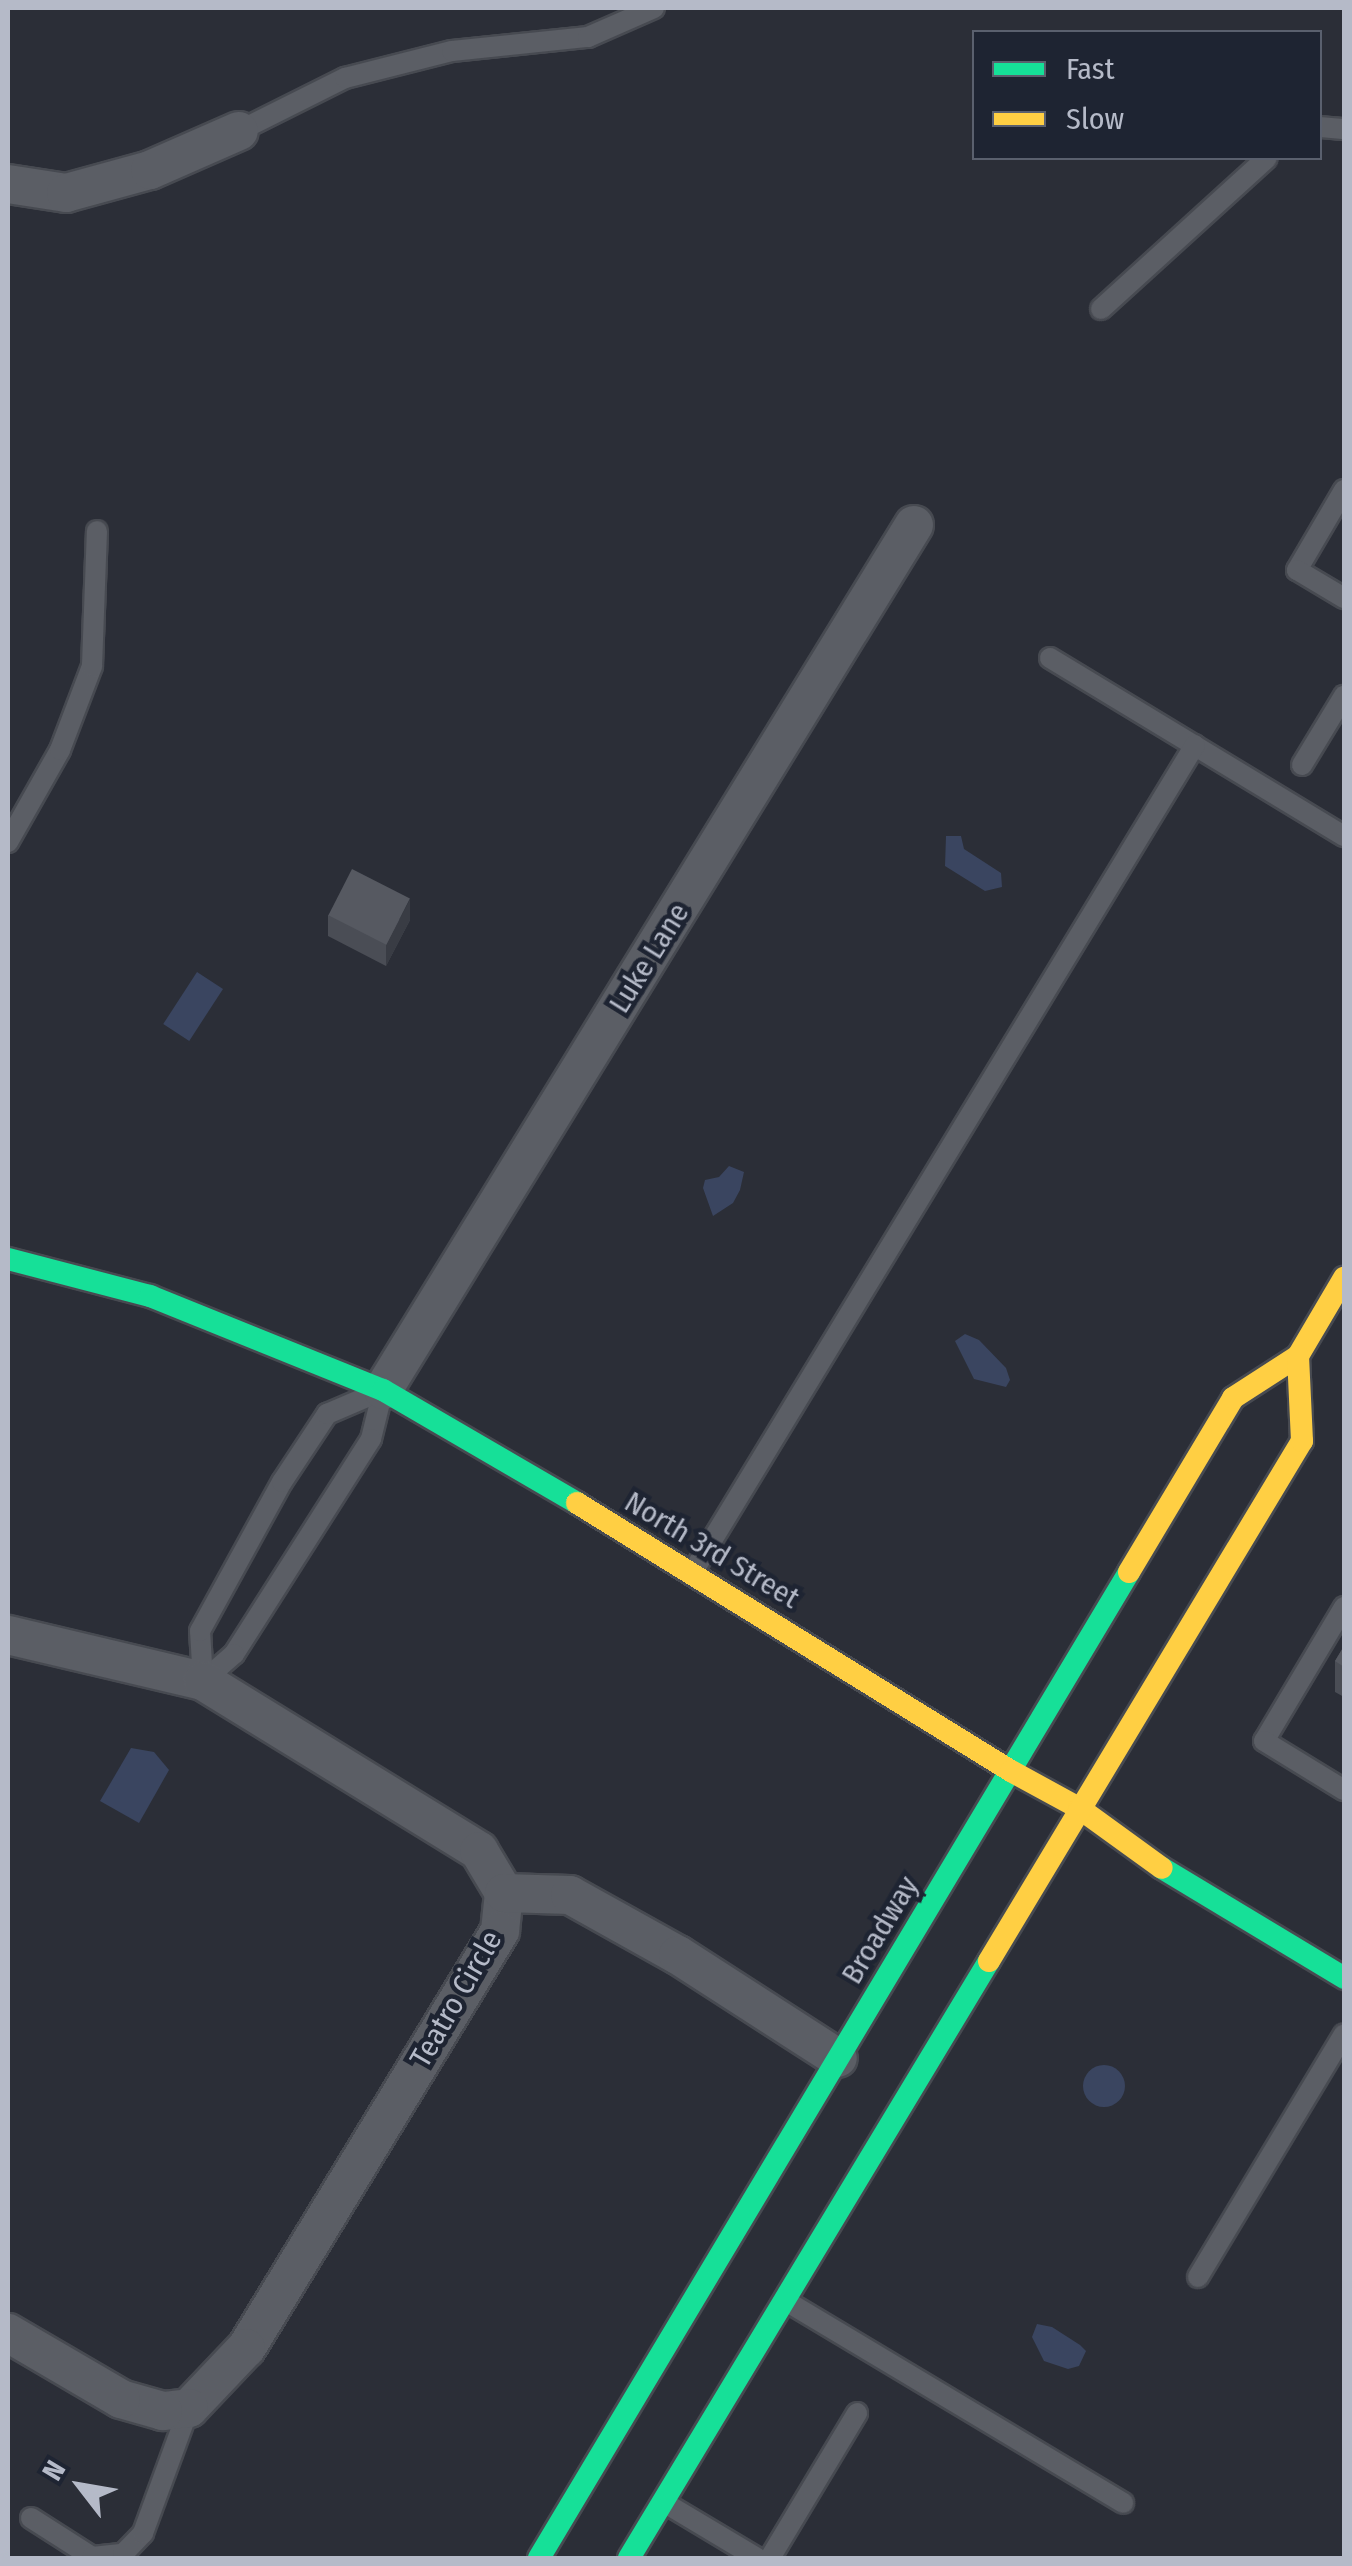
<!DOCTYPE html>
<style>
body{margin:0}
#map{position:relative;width:1352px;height:2566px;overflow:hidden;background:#2b2e37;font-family:"Fira Sans Condensed",sans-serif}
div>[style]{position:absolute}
.water>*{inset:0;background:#3a4560;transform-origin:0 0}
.round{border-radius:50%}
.roads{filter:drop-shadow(2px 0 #474a51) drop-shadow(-2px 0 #474a51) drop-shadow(0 2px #474a51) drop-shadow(0 -2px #474a51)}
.lane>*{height:20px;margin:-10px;padding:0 10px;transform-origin:10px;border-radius:10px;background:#5b5e65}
.street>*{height:38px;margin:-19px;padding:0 19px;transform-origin:19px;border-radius:19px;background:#5b5e65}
.fast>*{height:22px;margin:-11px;padding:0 11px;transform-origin:11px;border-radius:11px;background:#16e098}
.slow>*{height:22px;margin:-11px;padding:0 11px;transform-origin:11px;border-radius:11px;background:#ffcf43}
.wall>*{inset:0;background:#4a4d55}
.shaded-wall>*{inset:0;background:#393c44}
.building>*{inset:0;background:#565961;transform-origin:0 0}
span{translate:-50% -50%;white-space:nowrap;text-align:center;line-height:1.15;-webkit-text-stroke:9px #1e2432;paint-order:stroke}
.street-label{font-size:30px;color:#b5bac8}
.frame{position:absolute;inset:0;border:10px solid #b5bac8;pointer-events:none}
.legend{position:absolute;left:972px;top:30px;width:350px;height:130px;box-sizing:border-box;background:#1e2432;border:2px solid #5a606e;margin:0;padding:12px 18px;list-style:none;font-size:30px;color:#b5bac8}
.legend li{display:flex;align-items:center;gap:20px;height:50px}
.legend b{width:50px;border:2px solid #5a606e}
.north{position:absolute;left:30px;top:2436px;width:100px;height:100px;-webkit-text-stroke:8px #1e2432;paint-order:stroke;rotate:301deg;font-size:28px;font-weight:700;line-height:40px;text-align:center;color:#b5bac8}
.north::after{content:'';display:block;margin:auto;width:35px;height:45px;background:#b5bac8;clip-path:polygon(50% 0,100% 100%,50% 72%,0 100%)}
</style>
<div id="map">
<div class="water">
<i style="clip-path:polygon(946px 836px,961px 836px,964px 849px,1001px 873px,1002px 887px,985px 891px,945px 866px)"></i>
<i style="left:197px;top:972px;width:31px;height:62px;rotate:33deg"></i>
<i style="clip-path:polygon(729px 1166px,744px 1172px,740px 1190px,733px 1203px,713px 1216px,703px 1188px,705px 1180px,719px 1177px)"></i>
<i style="clip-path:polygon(965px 1334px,979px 1340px,1006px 1368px,1010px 1380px,1006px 1387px,974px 1379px,955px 1341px)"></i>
<i style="clip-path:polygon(131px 1748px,154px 1752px,169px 1770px,139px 1823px,100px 1801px)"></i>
<i class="round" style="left:1083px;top:2065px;width:42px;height:42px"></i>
<i style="clip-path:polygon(1037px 2324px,1052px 2327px,1080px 2345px,1086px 2351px,1079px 2366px,1068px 2369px,1044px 2361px,1032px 2337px)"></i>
</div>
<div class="roads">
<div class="lane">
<i style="left:1320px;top:127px;width:24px;rotate:5deg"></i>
<i style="left:239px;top:131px;width:119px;rotate:-26.6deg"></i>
<i style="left:345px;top:78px;width:110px;rotate:-14.2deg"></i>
<i style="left:452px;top:51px;width:137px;rotate:-5.9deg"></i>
<i style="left:588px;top:37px;width:72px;rotate:-23.7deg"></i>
<i style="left:1101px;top:309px;width:224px;rotate:-42.3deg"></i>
<i style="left:1344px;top:490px;width:93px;rotate:120.4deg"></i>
<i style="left:1297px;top:570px;width:55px;rotate:30.8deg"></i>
<i style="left:1050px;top:658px;width:344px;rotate:31.2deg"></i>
<i style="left:1302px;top:765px;width:81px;rotate:-58.7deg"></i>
<i style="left:8px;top:842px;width:106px;rotate:-60.5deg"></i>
<i style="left:60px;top:750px;width:90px;rotate:-69.1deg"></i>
<i style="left:92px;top:666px;width:135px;rotate:-87.9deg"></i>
<i style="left:383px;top:1390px;width:50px;rotate:103.8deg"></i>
<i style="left:371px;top:1439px;width:255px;rotate:122.5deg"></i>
<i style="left:234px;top:1654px;width:41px;rotate:138.9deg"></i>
<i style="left:203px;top:1681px;width:50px;rotate:-93.4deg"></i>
<i style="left:200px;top:1631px;width:170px;rotate:-61.2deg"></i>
<i style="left:282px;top:1482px;width:82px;rotate:-56.5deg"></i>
<i style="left:327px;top:1414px;width:61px;rotate:-23.2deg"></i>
<i style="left:694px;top:1570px;width:965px;rotate:-58.73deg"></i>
<i style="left:1344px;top:1607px;width:156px;rotate:120.8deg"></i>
<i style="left:1264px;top:1741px;width:94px;rotate:31.5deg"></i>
<i style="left:1198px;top:2277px;width:283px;rotate:-59deg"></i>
<i style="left:786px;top:2301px;width:393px;rotate:30.9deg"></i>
<i style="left:665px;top:2503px;width:107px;rotate:30.9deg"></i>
<i style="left:31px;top:2518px;width:72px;rotate:32.6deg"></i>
<i style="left:92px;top:2557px;width:31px;rotate:-6deg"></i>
<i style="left:123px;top:2554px;width:29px;rotate:-46deg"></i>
<i style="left:143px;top:2533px;width:133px;rotate:-69.8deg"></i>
<i style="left:770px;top:2558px;width:169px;rotate:-59deg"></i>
</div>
<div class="street">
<i style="left:8px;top:184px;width:59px;rotate:8.8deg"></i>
<i style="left:66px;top:193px;width:87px;rotate:-15.3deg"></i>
<i style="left:150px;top:170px;width:97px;rotate:-23.7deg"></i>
<i style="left:383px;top:1390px;width:1015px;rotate:-58.46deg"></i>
<i style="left:8px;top:1635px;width:200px;rotate:13.3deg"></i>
<i style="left:203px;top:1681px;width:324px;rotate:31.6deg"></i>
<i style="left:479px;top:1851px;width:49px;rotate:59.2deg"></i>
<i style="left:504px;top:1893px;width:38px;rotate:96deg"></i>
<i style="left:500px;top:1931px;width:488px;rotate:121.3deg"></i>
<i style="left:246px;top:2348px;width:83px;rotate:133.5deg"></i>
<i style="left:189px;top:2408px;width:26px;rotate:173deg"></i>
<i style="left:163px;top:2411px;width:44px;rotate:-164.1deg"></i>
<i style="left:121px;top:2399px;width:131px;rotate:-149.7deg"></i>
<i style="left:504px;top:1893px;width:66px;rotate:1.7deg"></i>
<i style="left:570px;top:1895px;width:124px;rotate:29.1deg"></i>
<i style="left:678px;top:1955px;width:190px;rotate:32.8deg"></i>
</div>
<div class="fast">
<i style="left:8px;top:1259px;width:147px;rotate:14.6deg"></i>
<i style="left:150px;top:1296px;width:251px;rotate:22deg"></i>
<i style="left:383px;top:1390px;width:225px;rotate:30.2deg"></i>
<i style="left:1162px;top:1868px;width:213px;rotate:31.1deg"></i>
<i style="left:539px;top:2558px;width:1149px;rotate:-59.1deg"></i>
<i style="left:629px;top:2558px;width:697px;rotate:-58.91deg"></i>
</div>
<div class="slow">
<i style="left:577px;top:1503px;width:510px;rotate:31.7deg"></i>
<i style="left:1011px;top:1771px;width:77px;rotate:28.6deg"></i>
<i style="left:1079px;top:1808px;width:102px;rotate:35.9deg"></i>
<i style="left:1129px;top:1572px;width:203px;rotate:-59.1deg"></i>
<i style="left:1233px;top:1398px;width:77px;rotate:-32.9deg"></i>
<i style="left:1298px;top:1356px;width:91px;rotate:-59.5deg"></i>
<i style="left:989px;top:1961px;width:607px;rotate:-58.96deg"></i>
<i style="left:1302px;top:1441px;width:85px;rotate:-92.7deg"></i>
</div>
</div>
<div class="wall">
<i style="clip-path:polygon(328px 915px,410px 920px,386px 966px,328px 936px)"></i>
<i style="clip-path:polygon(1344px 1646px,1344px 1697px,1335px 1692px,1335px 1661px)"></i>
</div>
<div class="shaded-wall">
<i style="clip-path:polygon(410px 899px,410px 920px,386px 966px,386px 945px)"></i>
</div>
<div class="building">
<i style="left:352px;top:869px;width:65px;height:52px;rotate:27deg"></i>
<i style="clip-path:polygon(1344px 1646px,1344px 1667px,1335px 1661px)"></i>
</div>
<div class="street-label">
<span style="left:649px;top:958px;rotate:-58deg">Luke Lane</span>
<span style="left:712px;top:1550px;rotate:31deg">North 3rd Street</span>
<span style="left:880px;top:1930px;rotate:-59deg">Broadway</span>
<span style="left:456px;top:1999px;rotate:-60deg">Teatro Circle</span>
</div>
<div class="frame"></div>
<ul class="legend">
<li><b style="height:12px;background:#16e098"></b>Fast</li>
<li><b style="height:12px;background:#ffcf43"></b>Slow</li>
</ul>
<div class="north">N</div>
</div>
